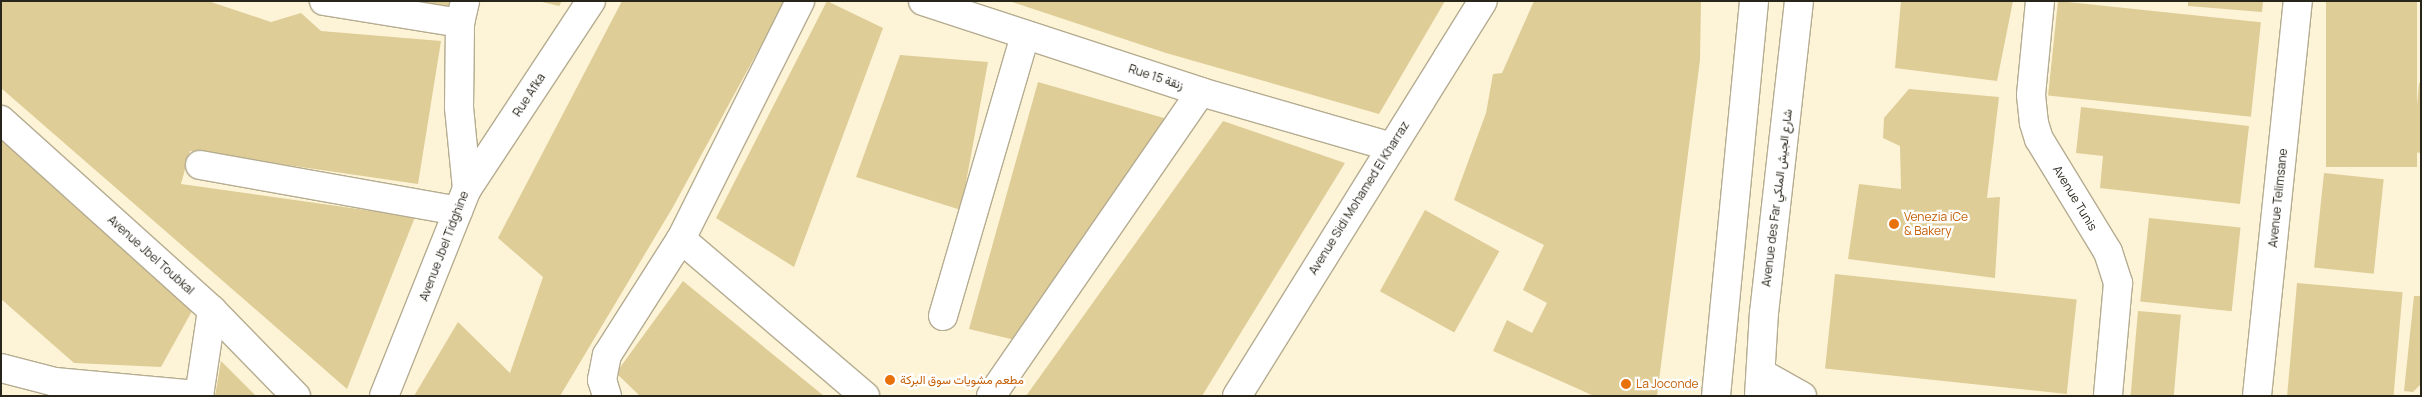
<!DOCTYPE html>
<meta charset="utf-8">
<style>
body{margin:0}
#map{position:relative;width:2422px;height:397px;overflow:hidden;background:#fdf4d7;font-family:Manrope,Vazirmatn,sans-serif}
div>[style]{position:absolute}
.building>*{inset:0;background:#dfcd97;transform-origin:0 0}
.roads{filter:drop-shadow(1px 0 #b5ac91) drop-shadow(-1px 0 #b5ac91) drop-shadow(0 1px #b5ac91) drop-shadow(0 -1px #b5ac91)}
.minor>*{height:28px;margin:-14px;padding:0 14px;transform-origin:14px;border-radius:14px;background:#fff}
.major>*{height:28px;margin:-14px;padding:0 14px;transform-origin:14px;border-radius:14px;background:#fff}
.dots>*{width:14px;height:14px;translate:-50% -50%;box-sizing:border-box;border:2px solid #fff;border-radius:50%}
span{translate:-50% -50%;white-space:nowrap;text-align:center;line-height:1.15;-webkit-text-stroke:4.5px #fff;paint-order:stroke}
.street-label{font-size:12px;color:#28251a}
.food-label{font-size:12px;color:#c56008}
.left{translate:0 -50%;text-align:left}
.frame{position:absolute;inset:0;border:2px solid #28251a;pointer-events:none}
</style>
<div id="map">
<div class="building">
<i style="clip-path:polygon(1px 1px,208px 1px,271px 22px,301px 13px,321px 31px,441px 41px,418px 184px,190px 151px,181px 184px,415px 217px,347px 389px,1px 88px)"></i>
<i style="clip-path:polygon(382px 1px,452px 1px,450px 14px)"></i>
<i style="clip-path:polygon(538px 1px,562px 1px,559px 6px)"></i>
<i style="clip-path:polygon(622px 1px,785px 1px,673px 207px,560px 396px,414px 396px,458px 322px,510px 373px,543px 277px,498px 238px)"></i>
<i style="clip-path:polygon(827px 1px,883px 28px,794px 267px,716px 218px)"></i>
<i style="clip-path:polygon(1445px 1px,1379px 114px,1166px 53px,1012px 2px)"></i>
<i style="clip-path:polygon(1534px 1px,1701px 1px,1700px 60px,1657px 396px,1594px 396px,1493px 351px,1507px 320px,1532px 333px,1547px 303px,1523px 290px,1544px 245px,1454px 200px,1486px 113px,1493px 74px,1502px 73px)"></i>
<i style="clip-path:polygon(1901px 1px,2013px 1px,1997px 81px,1895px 68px)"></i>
<i style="left:2058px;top:1px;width:204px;height:95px;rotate:6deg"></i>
<i style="clip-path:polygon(2188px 1px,2263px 1px,2262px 12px,2188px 6px)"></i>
<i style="left:2326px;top:1px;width:91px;height:166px"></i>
<i style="clip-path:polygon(900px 55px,988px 62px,961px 210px,856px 177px)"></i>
<i style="clip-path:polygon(1038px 82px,1171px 120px,1015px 340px,969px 329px)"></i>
<i style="clip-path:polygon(2419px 83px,2421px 83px,2421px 153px,2413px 152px)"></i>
<i style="clip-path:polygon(1909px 89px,1999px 97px,1987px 198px,2000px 197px,1995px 278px,1848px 259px,1859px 184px,1901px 189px,1900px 146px,1883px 138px,1884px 118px)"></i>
<i style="clip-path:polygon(2081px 107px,2249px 126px,2240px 204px,2100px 188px,2103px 156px,2076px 153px)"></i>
<i style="clip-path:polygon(1223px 121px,1345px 163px,1202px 396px,1026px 396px)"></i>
<i style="clip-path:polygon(1px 140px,192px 311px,161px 367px,74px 363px,1px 299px)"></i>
<i style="left:2324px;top:173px;width:60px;height:95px;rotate:6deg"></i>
<i style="left:1425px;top:210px;width:85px;height:93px;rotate:29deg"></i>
<i style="left:2149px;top:218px;width:92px;height:84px;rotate:6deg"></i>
<i style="left:1835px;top:274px;width:243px;height:95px;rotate:6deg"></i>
<i style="clip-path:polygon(683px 281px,824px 396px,640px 396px,616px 373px)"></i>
<i style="left:2297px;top:283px;width:106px;height:113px;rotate:5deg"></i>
<i style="clip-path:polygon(2414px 296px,2421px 296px,2421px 384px,2413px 392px,2404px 391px)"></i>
<i style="left:2138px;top:311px;width:43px;height:85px;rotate:5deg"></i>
<i style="clip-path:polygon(221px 361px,256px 396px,215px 396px)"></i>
</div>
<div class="roads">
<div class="minor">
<i style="left:324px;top:1px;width:138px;rotate:9.2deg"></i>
<i style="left:923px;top:1px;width:293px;rotate:18.1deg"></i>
<i style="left:1201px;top:92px;width:198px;rotate:16.1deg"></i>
<i style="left:2040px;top:1px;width:94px;rotate:95.5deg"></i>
<i style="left:2031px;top:95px;width:28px;rotate:84deg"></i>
<i style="left:2034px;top:123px;width:17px;rotate:73deg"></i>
<i style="left:2039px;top:139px;width:132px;rotate:58.6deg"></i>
<i style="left:2108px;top:252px;width:33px;rotate:72deg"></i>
<i style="left:2118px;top:283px;width:113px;rotate:95.1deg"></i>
<i style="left:1px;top:120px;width:284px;rotate:42deg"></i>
<i style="left:212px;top:310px;width:120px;rotate:45.7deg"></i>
<i style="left:200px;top:165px;width:262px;rotate:10.1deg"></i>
<i style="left:467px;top:189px;width:225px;rotate:-56.6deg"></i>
<i style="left:681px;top:239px;width:242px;rotate:40.5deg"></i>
<i style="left:943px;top:316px;width:293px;rotate:-73.7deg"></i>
<i style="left:1px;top:368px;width:56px;rotate:14.5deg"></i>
<i style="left:55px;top:382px;width:145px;rotate:5.2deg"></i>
<i style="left:1761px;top:373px;width:47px;rotate:29.3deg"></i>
<i style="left:199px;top:396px;width:87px;rotate:-81.4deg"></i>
<i style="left:384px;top:396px;width:223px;rotate:-68.2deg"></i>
<i style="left:467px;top:189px;width:82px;rotate:-95.6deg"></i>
<i style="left:459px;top:107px;width:84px;rotate:-89.3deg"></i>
<i style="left:460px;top:23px;width:23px;rotate:-77deg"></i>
<i style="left:607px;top:396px;width:17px;rotate:-107deg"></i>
<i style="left:602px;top:380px;width:25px;rotate:-79deg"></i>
<i style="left:607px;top:355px;width:138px;rotate:-57.5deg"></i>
<i style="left:681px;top:239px;width:266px;rotate:-63.4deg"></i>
<i style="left:991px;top:396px;width:369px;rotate:-55.4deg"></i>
<i style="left:1237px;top:396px;width:465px;rotate:-58.1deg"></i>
<i style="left:2257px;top:396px;width:397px;rotate:-84.1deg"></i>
</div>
<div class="major">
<i style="left:1716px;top:396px;width:397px;rotate:-84.5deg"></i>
<i style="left:1759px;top:396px;width:83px;rotate:-86.6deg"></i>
<i style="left:1764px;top:313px;width:314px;rotate:-83.6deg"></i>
</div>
</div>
<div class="dots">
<i style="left:1894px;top:224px;background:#e8710a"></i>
<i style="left:890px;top:380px;background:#e8710a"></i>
<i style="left:1626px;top:384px;background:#e8710a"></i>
</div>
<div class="street-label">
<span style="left:1156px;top:77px;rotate:18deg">Rue 15 زنقة</span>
<span style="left:529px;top:95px;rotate:-57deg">Rue Afka</span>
<span style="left:1359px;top:198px;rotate:-58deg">Avenue Sidi Mohamed El Kharraz</span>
<span style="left:1777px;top:198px;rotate:-83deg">Avenue des Far شارع الجيش الملكي</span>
<span style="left:2075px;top:198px;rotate:59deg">Avenue Tunis</span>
<span style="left:2278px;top:198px;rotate:-84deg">Avenue Telimsane</span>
<span style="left:444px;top:246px;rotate:-69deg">Avenue Jbel Tidghine</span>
<span style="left:151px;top:255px;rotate:42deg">Avenue Jbel Toubkal</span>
</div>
<div class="food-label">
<span class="left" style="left:1904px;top:224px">Venezia iCe<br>&amp; Bakery</span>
<span class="left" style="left:900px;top:380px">مطعم مشويات سوق البركة</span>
<span class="left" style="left:1636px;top:384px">La Joconde</span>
</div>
<div class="frame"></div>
</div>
